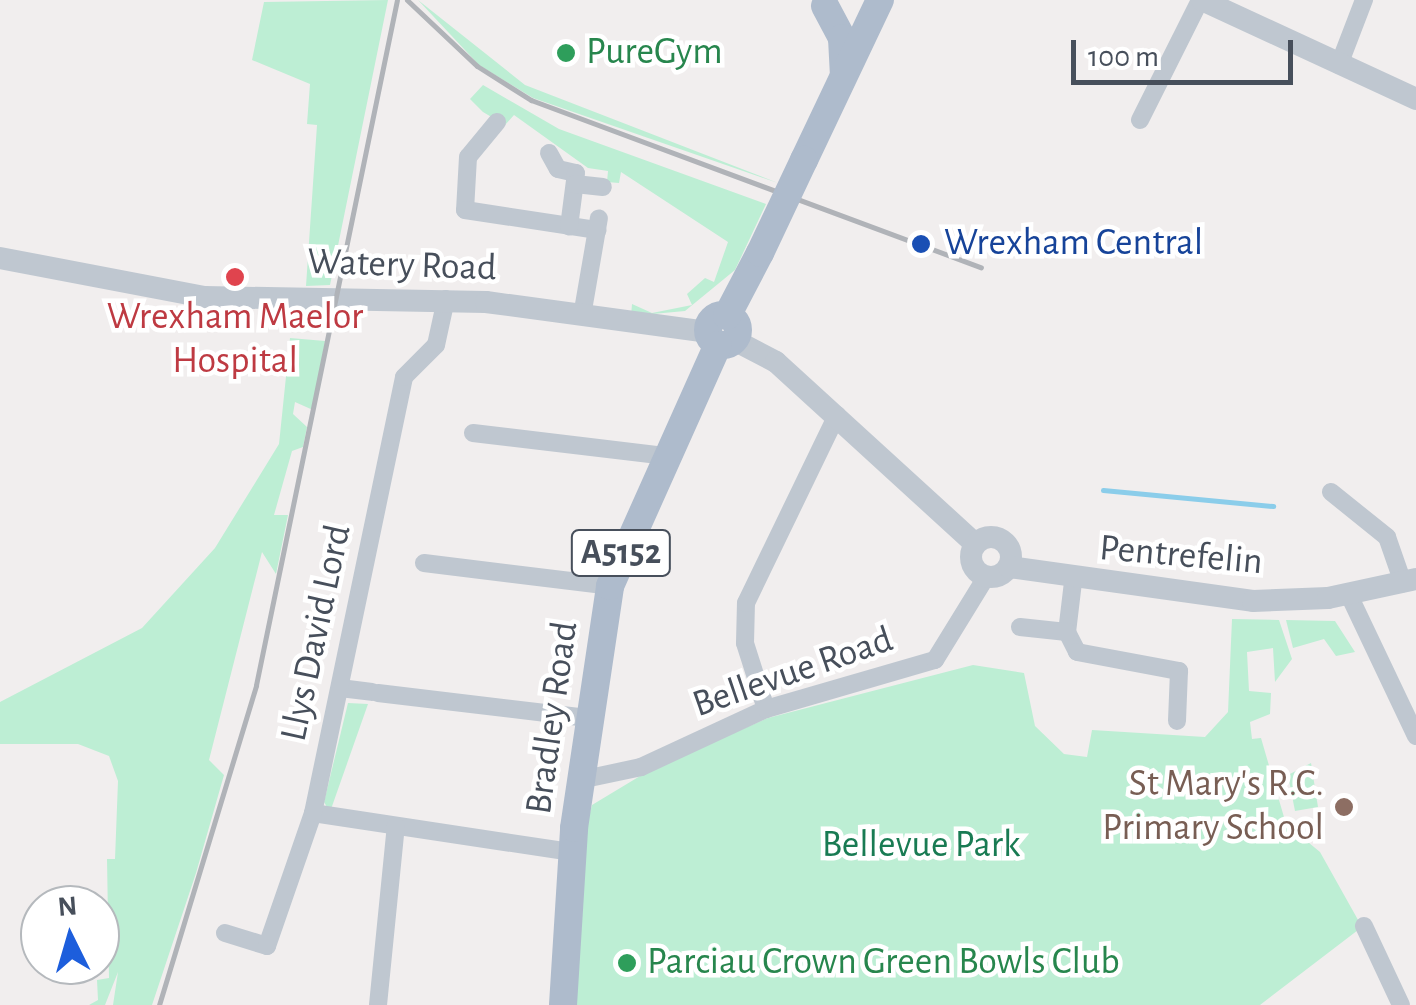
<!DOCTYPE html>
<style>
body{margin:0}
#map{position:relative;width:1416px;height:1005px;overflow:hidden;background:#f1eeee;font-family:"Alegreya Sans",sans-serif}
div>[style]{position:absolute}
.green>*{inset:0;background:#bdeed4}
.stream>*{height:5px;margin:-2.5px;padding:0 2.5px;transform-origin:2.5px;border-radius:2.5px;background:#8bcdea}
.minor>*{height:18px;margin:-9px;padding:0 9px;transform-origin:9px;border-radius:9px;background:#bfc7d0}
.tertiary>*{height:22px;margin:-11px;padding:0 11px;transform-origin:11px;border-radius:11px;background:#bfc7d0}
.tertiary>.ring{margin:-11px;padding:0;box-sizing:content-box;background:none;border:22px solid #bfc7d0;border-radius:50%}
.primary>*{height:28px;margin:-14px;padding:0 14px;transform-origin:14px;border-radius:14px;background:#aebbcc}
.primary>.ring{margin:-14px;padding:0;box-sizing:content-box;background:none;border:28px solid #aebbcc;border-radius:50%}
.rail>*{height:5px;margin:-2.5px;padding:0 2.5px;transform-origin:2.5px;border-radius:2.5px;background:#b0b3b8}
.primary-bridge>*{height:28px;margin:-14px;padding:0 14px;transform-origin:14px;border-radius:14px;background:#aebbcc}
.dots>*{width:28px;height:28px;translate:-50% -50%;box-sizing:border-box;border:5px solid #fff;border-radius:50%}
span{translate:-50% -50%;white-space:nowrap;text-align:center;line-height:1.15;-webkit-text-stroke:9px #fff;paint-order:stroke}
.shield-label span{padding:2px 8px;background:#fff;border:2px solid;border-radius:8px;-webkit-text-stroke-width:0}
.shield-label{font-size:35px;color:#474f5b;font-weight:700}
.leisure-label{font-size:38px;color:#27864d}
.left{translate:0 -50%;text-align:left}
.transit-label{font-size:38px;color:#164399}
.street-label{font-size:38px;color:#474f5b}
.health-label{font-size:38px;color:#be3a42}
.education-label{font-size:38px;color:#785e54}
.right{translate:-100% -50%;text-align:right}
.park-label{font-size:38px;color:#197b53}
.north{position:absolute;left:20px;top:885px;width:100px;height:100px;box-sizing:border-box;background:#fff;border:2px solid #b5b9bd;border-radius:50%;rotate:355deg;font-size:28px;font-weight:700;line-height:40px;text-align:center;color:#474f5b}
.north::after{content:'';display:block;margin:auto;width:35px;height:45px;background:#1d5edc;clip-path:polygon(50% 0,100% 100%,50% 72%,0 100%)}
.scale{position:absolute;left:1071px;top:40px;width:222px;height:45px;box-sizing:border-box;border:5px solid #474f5b;border-top:0;padding-left:12px;font-size:30px;line-height:35px;white-space:nowrap;color:#474f5b;-webkit-text-stroke:8px #fff;paint-order:stroke}
</style>
<div id="map">
<div class="green">
<i style="clip-path:polygon(388px 0,330px 285px,306px 286px,317px 125px,307px 124px,310px 84px,252px 60px,264px 2px)"></i>
<i style="clip-path:polygon(418px 0,525px 85px,778px 183px,533px 98px,479px 65px)"></i>
<i style="clip-path:polygon(483px 85px,559px 129px,766px 204px,735px 270px,685px 311px,631px 316px,632px 304px,652px 313px,692px 305px,687px 294px,705px 278px,714px 282px,728px 242px,621px 172px,619px 183px,607px 182px,608px 171px,588px 168px,514px 115px,505px 125px,483px 112px,470px 99px)"></i>
<i style="clip-path:polygon(290px 338px,325px 341px,313px 410px,295px 402px,293px 414px,307px 427px,303px 447px,292px 451px,274px 515px,288px 515px,276px 574px,262px 552px,209px 760px,224px 775px,196px 873px,152px 1005px,113px 1005px,118px 972px,105px 1005px,89px 1005px,98px 1000px,97px 980px,109px 978px,107px 859px,115px 859px,118px 781px,109px 756px,78px 744px,0 744px,0 702px,142px 628px,215px 548px,279px 444px)"></i>
<i style="clip-path:polygon(1232px 619px,1279px 620px,1292px 659px,1275px 682px,1273px 648px,1247px 652px,1249px 691px,1271px 693px,1270px 714px,1250px 722px,1252px 739px,1261px 738px,1286px 824px,1320px 852px,1362px 927px,1260px 1005px,575px 1005px,580px 852px,592px 805px,655px 767px,768px 718px,973px 665px,1024px 673px,1035px 726px,1064px 754px,1087px 757px,1092px 730px,1205px 737px,1228px 712px)"></i>
<i style="clip-path:polygon(1286px 620px,1335px 621px,1355px 652px,1336px 656px,1324px 639px,1293px 648px)"></i>
<i style="clip-path:polygon(348px 703px,368px 704px,330px 812px,324px 802px)"></i>
<i style="clip-path:polygon(1311px 763px,1318px 807px,1295px 811px,1288px 775px)"></i>
</div>
<div class="stream">
<i style="left:1103px;top:490px;width:171px;rotate:5.4deg"></i>
</div>
<div class="minor">
<i style="left:1339px;top:65px;width:70px;rotate:-69deg"></i>
<i style="left:1140px;top:120px;width:134px;rotate:-63.4deg"></i>
<i style="left:497px;top:122px;width:45px;rotate:129.6deg"></i>
<i style="left:468px;top:157px;width:53px;rotate:93.2deg"></i>
<i style="left:465px;top:210px;width:134px;rotate:8.6deg"></i>
<i style="left:549px;top:153px;width:18px;rotate:61deg"></i>
<i style="left:558px;top:169px;width:18px;rotate:13deg"></i>
<i style="left:576px;top:173px;width:54px;rotate:97.4deg"></i>
<i style="left:575px;top:184px;width:28px;rotate:6deg"></i>
<i style="left:582px;top:316px;width:99px;rotate:-80.2deg"></i>
<i style="left:473px;top:433px;width:193px;rotate:6.8deg"></i>
<i style="left:1331px;top:492px;width:72px;rotate:38.8deg"></i>
<i style="left:1387px;top:537px;width:49px;rotate:70.8deg"></i>
<i style="left:424px;top:563px;width:187px;rotate:7deg"></i>
<i style="left:1073px;top:582px;width:50px;rotate:96.8deg"></i>
<i style="left:1067px;top:632px;width:22px;rotate:63deg"></i>
<i style="left:1077px;top:652px;width:104px;rotate:10.6deg"></i>
<i style="left:1179px;top:671px;width:50px;rotate:92.3deg"></i>
<i style="left:1349px;top:595px;width:156px;rotate:64.6deg"></i>
<i style="left:1020px;top:627px;width:47px;rotate:6.1deg"></i>
<i style="left:340px;top:688px;width:32px;rotate:7deg"></i>
<i style="left:378px;top:693px;width:211px;rotate:6.8deg"></i>
<i style="left:766px;top:709px;width:69px;rotate:-107.7deg"></i>
<i style="left:745px;top:643px;width:40px;rotate:-88.6deg"></i>
<i style="left:746px;top:603px;width:209px;rotate:-64.2deg"></i>
<i style="left:580px;top:780px;width:62px;rotate:-12deg"></i>
<i style="left:641px;top:767px;width:138px;rotate:-24.9deg"></i>
<i style="left:766px;top:709px;width:176px;rotate:-16.2deg"></i>
<i style="left:935px;top:660px;width:97px;rotate:-58.4deg"></i>
<i style="left:313px;top:813px;width:262px;rotate:8.6deg"></i>
<i style="left:1364px;top:926px;width:87px;rotate:64.9deg"></i>
<i style="left:225px;top:933px;width:44px;rotate:17.2deg"></i>
<i style="left:267px;top:946px;width:141px;rotate:-70.9deg"></i>
<i style="left:313px;top:813px;width:445px;rotate:-78.2deg"></i>
<i style="left:404px;top:377px;width:45px;rotate:-45deg"></i>
<i style="left:436px;top:345px;width:47px;rotate:-77.7deg"></i>
<i style="left:378px;top:1005px;width:180px;rotate:-84.3deg"></i>
</div>
<div class="tertiary">
<i style="left:1202px;top:0;width:236px;rotate:24.8deg"></i>
<i style="left:0;top:258px;width:208px;rotate:10.8deg"></i>
<i style="left:204px;top:297px;width:282px;rotate:1deg"></i>
<i style="left:486px;top:302px;width:223px;rotate:7.7deg"></i>
<i style="left:734px;top:340px;width:47px;rotate:27.6deg"></i>
<i style="left:776px;top:362px;width:270px;rotate:42.4deg"></i>
<i class="ring" style="left:971px;top:537px;width:18px;height:18px"></i>
<i style="left:1009px;top:567px;width:246px;rotate:7.9deg"></i>
<i style="left:1253px;top:601px;width:75px;rotate:-2.3deg"></i>
<i style="left:1328px;top:598px;width:90px;rotate:-12.2deg"></i>
</div>
<div class="primary">
<i style="left:825px;top:6px;width:36px;rotate:62deg"></i>
<i style="left:842px;top:38px;width:35px;rotate:87deg"></i>
<i style="left:804px;top:160px;width:177px;rotate:-64.6deg"></i>
<i class="ring" style="left:708px;top:315px;width:2px;height:2px"></i>
<i style="left:727px;top:316px;width:71px;rotate:-62.4deg"></i>
<i style="left:563px;top:1005px;width:177px;rotate:-86.4deg"></i>
<i style="left:574px;top:828px;width:245px;rotate:-81.5deg"></i>
<i style="left:610px;top:586px;width:264px;rotate:-65.9deg"></i>
</div>
<div class="rail">
<i style="left:407px;top:0;width:96px;rotate:43.3deg"></i>
<i style="left:477px;top:66px;width:64px;rotate:32.2deg"></i>
<i style="left:531px;top:100px;width:480px;rotate:20.4deg"></i>
<i style="left:159px;top:1005px;width:334px;rotate:-73.1deg"></i>
<i style="left:256px;top:685px;width:699px;rotate:-78.37deg"></i>
</div>
<div class="primary-bridge">
<i style="left:760px;top:253px;width:103px;rotate:-64.7deg"></i>
</div>
<div class="dots">
<i style="left:566px;top:53px;background:#2e9e5b"></i>
<i style="left:921px;top:244px;background:#1a4fb4"></i>
<i style="left:235px;top:277px;background:#e0444e"></i>
<i style="left:1344px;top:807px;background:#8d6e63"></i>
<i style="left:627px;top:963px;background:#2e9e5b"></i>
</div>
<div class="shield-label">
<span style="left:621px;top:553px">A5152</span>
</div>
<div class="leisure-label">
<span class="left" style="left:586px;top:53px">PureGym</span>
<span class="left" style="left:647px;top:963px">Parciau Crown Green Bowls Club</span>
</div>
<div class="transit-label">
<span class="left" style="left:944px;top:244px">Wrexham Central</span>
</div>
<div class="street-label">
<span style="left:402px;top:266px;rotate:2deg">Watery Road</span>
<span style="left:1181px;top:556px;rotate:5deg">Pentrefelin</span>
<span style="left:317px;top:633px;rotate:-78deg">Llys David Lord</span>
<span style="left:793px;top:673px;rotate:-19deg">Bellevue Road</span>
<span style="left:553px;top:718px;rotate:-82deg">Bradley Road</span>
</div>
<div class="health-label">
<span style="left:235px;top:340px">Wrexham Maelor<br>Hospital</span>
</div>
<div class="education-label">
<span class="right" style="left:1324px;top:807px">St Mary's R.C.<br>Primary School</span>
</div>
<div class="park-label">
<span style="left:921px;top:846px">Bellevue Park</span>
</div>
<div class="north">N</div>
<div class="scale">100 m</div>
</div>
